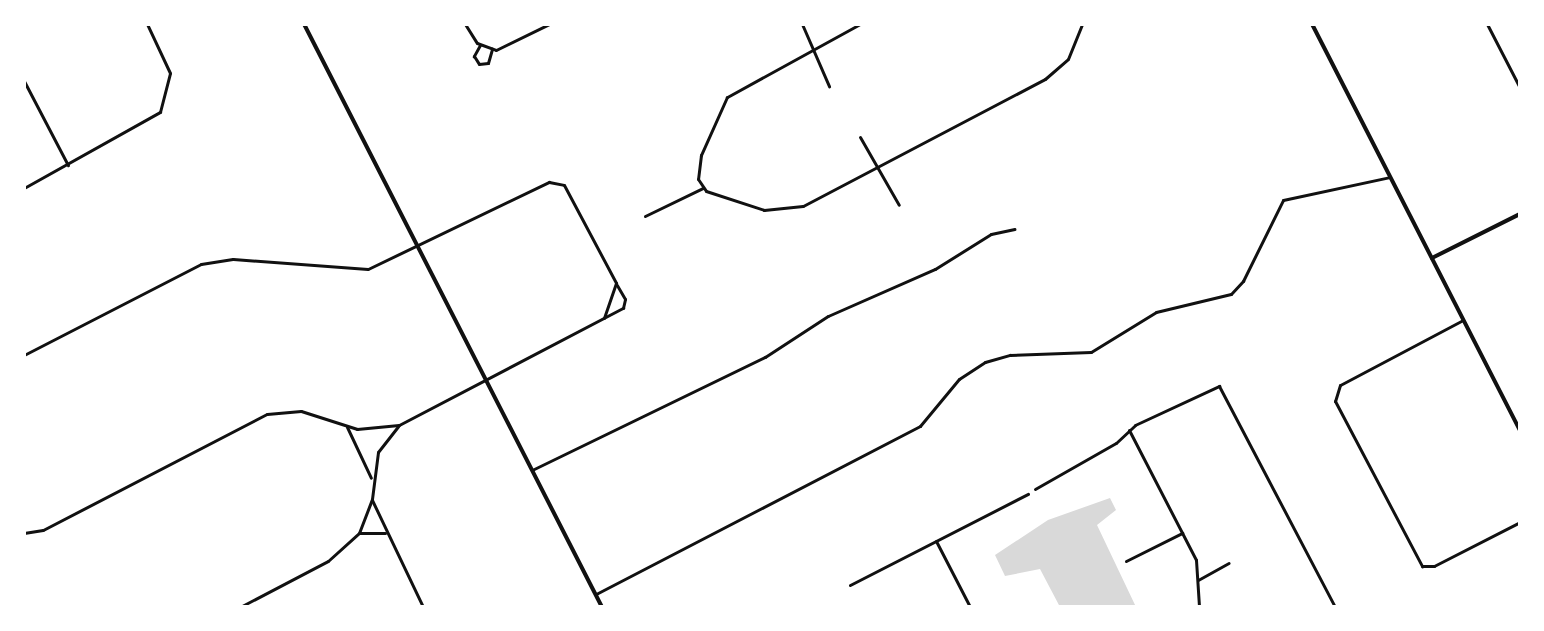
<!DOCTYPE html>
<style>
body{margin:0}
#map{position:relative;width:1544px;height:631px;overflow:hidden;background:#fff;font-family:"Sofia Sans Condensed",sans-serif}
div>[style]{position:absolute}
.water>*{inset:0;background:#d9d9d9}
.minor>*{height:3px;margin:-1.5px;padding:0 1.5px;transform-origin:1.5px;border-radius:1.5px;background:#111}
.tertiary>*{height:4px;margin:-2px;padding:0 2px;transform-origin:2px;border-radius:2px;background:#111}
span{translate:-50% -50%;white-space:nowrap;text-align:center;line-height:1.15;-webkit-text-stroke:4.5px #fff;paint-order:stroke}
.frame{position:absolute;inset:0;border:26px solid #fff;pointer-events:none}
</style>
<div id="map">
<div class="water">
<i style="clip-path:polygon(1110px 498px,1116px 510px,1097px 525px,1136px 607px,1060px 607px,1040px 569px,1005px 576px,995px 555px,1048px 520px)"></i>
</div>
<div class="minor">
<i style="left:465px;top:24px;width:22px;rotate:58deg"></i>
<i style="left:477px;top:43px;width:20px;rotate:20deg"></i>
<i style="left:496px;top:50px;width:59px;rotate:-26.1deg"></i>
<i style="left:802px;top:24px;width:68px;rotate:66.5deg"></i>
<i style="left:860px;top:24px;width:152px;rotate:151.2deg"></i>
<i style="left:727px;top:97px;width:64px;rotate:114.1deg"></i>
<i style="left:701px;top:155px;width:24px;rotate:97deg"></i>
<i style="left:698px;top:179px;width:14px;rotate:56deg"></i>
<i style="left:706px;top:191px;width:61px;rotate:18.1deg"></i>
<i style="left:764px;top:210px;width:39px;rotate:-6deg"></i>
<i style="left:803px;top:206px;width:273px;rotate:-27.7deg"></i>
<i style="left:1045px;top:79px;width:30px;rotate:-41deg"></i>
<i style="left:1068px;top:59px;width:38px;rotate:-68deg"></i>
<i style="left:1487px;top:24px;width:72px;rotate:62.7deg"></i>
<i style="left:480px;top:45px;width:13px;rotate:119deg"></i>
<i style="left:474px;top:56px;width:9px;rotate:58deg"></i>
<i style="left:479px;top:64px;width:9px;rotate:-6deg"></i>
<i style="left:488px;top:63px;width:15px;rotate:-74deg"></i>
<i style="left:24px;top:81px;width:95px;rotate:62.4deg"></i>
<i style="left:860px;top:137px;width:78px;rotate:60.2deg"></i>
<i style="left:24px;top:188px;width:156px;rotate:-29.2deg"></i>
<i style="left:160px;top:112px;width:40px;rotate:-75.6deg"></i>
<i style="left:170px;top:73px;width:54px;rotate:-115.1deg"></i>
<i style="left:645px;top:216px;width:64px;rotate:-25.8deg"></i>
<i style="left:1463px;top:320px;width:139px;rotate:152.1deg"></i>
<i style="left:1340px;top:385px;width:17px;rotate:107deg"></i>
<i style="left:1335px;top:401px;width:187px;rotate:62.2deg"></i>
<i style="left:1422px;top:566px;width:12px"></i>
<i style="left:1434px;top:566px;width:97px;rotate:-27.1deg"></i>
<i style="left:24px;top:355px;width:199px;rotate:-27.2deg"></i>
<i style="left:201px;top:264px;width:32px;rotate:-9deg"></i>
<i style="left:233px;top:259px;width:135px;rotate:4.2deg"></i>
<i style="left:368px;top:269px;width:201px;rotate:-25.7deg"></i>
<i style="left:549px;top:182px;width:15px;rotate:11deg"></i>
<i style="left:564px;top:185px;width:111px;rotate:62deg"></i>
<i style="left:616px;top:283px;width:37px;rotate:109deg"></i>
<i style="left:347px;top:427px;width:56px;rotate:64.8deg"></i>
<i style="left:1129px;top:430px;width:146px;rotate:62.7deg"></i>
<i style="left:1196px;top:560px;width:47px;rotate:86.3deg"></i>
<i style="left:532px;top:470px;width:259px;rotate:-25.9deg"></i>
<i style="left:765px;top:357px;width:75px;rotate:-33.1deg"></i>
<i style="left:828px;top:316px;width:117px;rotate:-23.7deg"></i>
<i style="left:935px;top:269px;width:66px;rotate:-32deg"></i>
<i style="left:991px;top:234px;width:24px;rotate:-12deg"></i>
<i style="left:1035px;top:489px;width:93px;rotate:-29.6deg"></i>
<i style="left:1116px;top:443px;width:26px;rotate:-43deg"></i>
<i style="left:1135px;top:425px;width:93px;rotate:-24.9deg"></i>
<i style="left:1219px;top:386px;width:250px;rotate:62.3deg"></i>
<i style="left:372px;top:500px;width:119px;rotate:64.5deg"></i>
<i style="left:24px;top:533px;width:19px;rotate:-9deg"></i>
<i style="left:43px;top:530px;width:252px;rotate:-27.4deg"></i>
<i style="left:267px;top:414px;width:34px;rotate:-5deg"></i>
<i style="left:301px;top:411px;width:59px;rotate:17.8deg"></i>
<i style="left:357px;top:429px;width:42px;rotate:-5.4deg"></i>
<i style="left:399px;top:425px;width:253px;rotate:-27.6deg"></i>
<i style="left:623px;top:308px;width:9px;rotate:-77deg"></i>
<i style="left:625px;top:299px;width:16px;rotate:-120deg"></i>
<i style="left:360px;top:533px;width:25px"></i>
<i style="left:936px;top:541px;width:74px;rotate:62.7deg"></i>
<i style="left:1126px;top:561px;width:63px;rotate:-26.6deg"></i>
<i style="left:1198px;top:580px;width:35px;rotate:-29deg"></i>
<i style="left:850px;top:585px;width:200px;rotate:-27.1deg"></i>
<i style="left:596px;top:594px;width:365px;rotate:-27.4deg"></i>
<i style="left:920px;top:426px;width:61px;rotate:-50.3deg"></i>
<i style="left:959px;top:379px;width:31px;rotate:-33deg"></i>
<i style="left:985px;top:362px;width:26px;rotate:-16deg"></i>
<i style="left:1010px;top:355px;width:81px;rotate:-2.1deg"></i>
<i style="left:1091px;top:352px;width:76px;rotate:-31.6deg"></i>
<i style="left:1156px;top:312px;width:77px;rotate:-13.5deg"></i>
<i style="left:1231px;top:294px;width:18px;rotate:-47deg"></i>
<i style="left:1243px;top:281px;width:90px;rotate:-63.7deg"></i>
<i style="left:1283px;top:200px;width:109px;rotate:-12.1deg"></i>
<i style="left:240px;top:607px;width:99px;rotate:-27.6deg"></i>
<i style="left:328px;top:561px;width:42px;rotate:-42.1deg"></i>
<i style="left:359px;top:533px;width:36px;rotate:-69deg"></i>
<i style="left:372px;top:499px;width:47px;rotate:-82.7deg"></i>
<i style="left:378px;top:452px;width:33px;rotate:-52deg"></i>
</div>
<div class="tertiary">
<i style="left:304px;top:24px;width:655px;rotate:62.93deg"></i>
<i style="left:1312px;top:24px;width:457px;rotate:62.9deg"></i>
<i style="left:1432px;top:258px;width:98px;rotate:-26.6deg"></i>
</div>
<div class="frame"></div>
</div>
